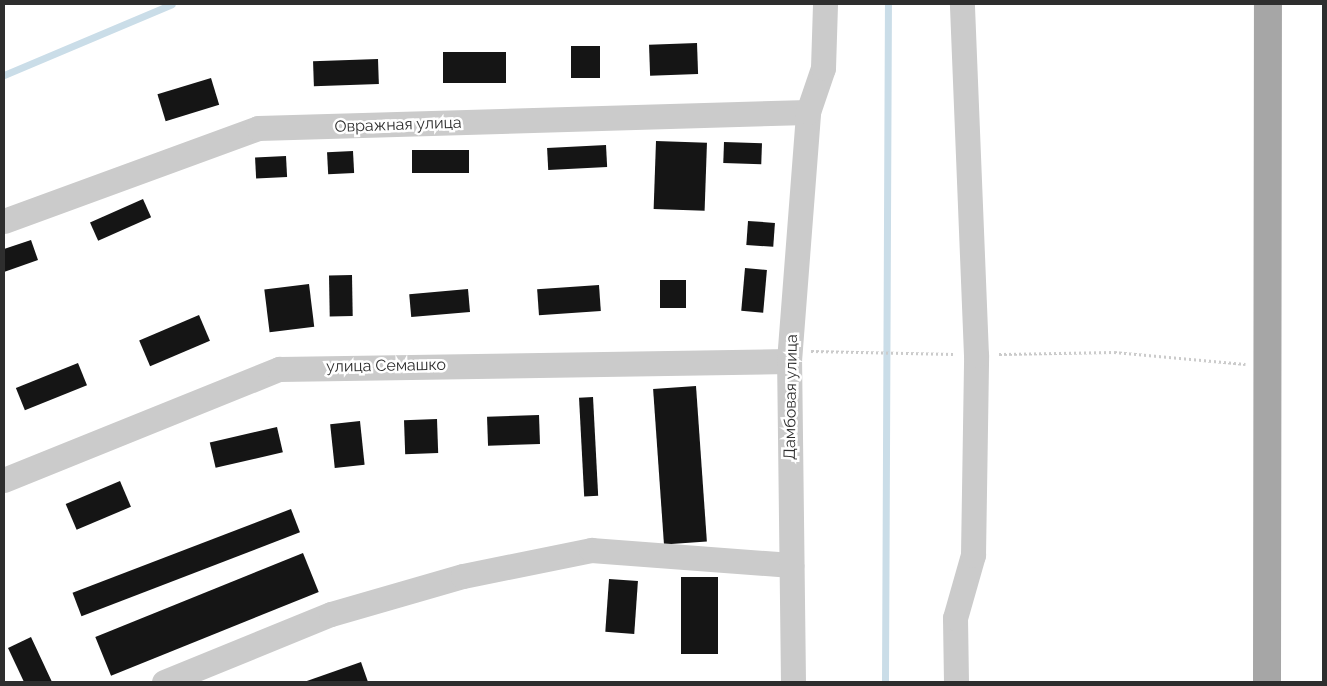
<!DOCTYPE html>
<meta charset="utf-8">
<style>
body{margin:0}
#map{position:relative;width:1327px;height:686px;overflow:hidden;background:#fff;font-family:Raleway,sans-serif}
div>[style]{position:absolute}
.stream>*{height:7px;margin:-3.5px;padding:0 3.5px;transform-origin:3.5px;border-radius:3.5px;background:#cadde8}
.building>*{inset:0;background:#151515;transform-origin:0 0}
.path>*{height:3px;margin-top:-1.5px;transform-origin:0;background:repeating-linear-gradient(90deg,#cbcbcb 0 2.5px,transparent 0 5px)}
.minor>*{height:25px;margin:-12.5px;padding:0 12.5px;transform-origin:12.5px;border-radius:12.5px;background:#cbcbcb}
.primary>*{height:28px;margin:-14px;padding:0 14px;transform-origin:14px;border-radius:14px;background:#a6a6a6}
span{translate:-50% -50%;white-space:nowrap;text-align:center;line-height:1.15;-webkit-text-stroke:5px #fff;paint-order:stroke}
.street-label{font-size:16px;color:#2e2e2e}
.frame{position:absolute;inset:0;border:5px solid #2e2e2e;pointer-events:none}
</style>
<div id="map">
<div class="stream">
<i style="left:4px;top:75px;width:182px;rotate:-22.9deg"></i>
<i style="left:885px;top:682px;width:678px;rotate:-89.75deg"></i>
</div>
<div class="building">
<i style="left:697px;top:43px;width:31px;height:48px;rotate:88deg"></i>
<i style="left:571px;top:46px;width:29px;height:32px"></i>
<i style="left:506px;top:52px;width:31px;height:63px;rotate:90deg"></i>
<i style="left:378px;top:59px;width:25px;height:65px;rotate:88deg"></i>
<i style="left:211px;top:78px;width:28px;height:56px;rotate:73deg"></i>
<i style="left:656px;top:141px;width:51px;height:68px;rotate:2deg"></i>
<i style="left:724px;top:142px;width:38px;height:21px;rotate:2deg"></i>
<i style="left:606px;top:145px;width:22px;height:59px;rotate:87deg"></i>
<i style="left:469px;top:150px;width:23px;height:57px;rotate:90deg"></i>
<i style="left:353px;top:151px;width:22px;height:26px;rotate:87deg"></i>
<i style="left:286px;top:156px;width:21px;height:31px;rotate:87deg"></i>
<i style="left:143px;top:199px;width:20px;height:58px;rotate:66deg"></i>
<i style="left:748px;top:221px;width:27px;height:24px;rotate:4deg"></i>
<i style="clip-path:polygon(31px 240px,38px 260px,4px 272px,4px 249px)"></i>
<i style="left:745px;top:268px;width:22px;height:43px;rotate:5deg"></i>
<i style="left:352px;top:275px;width:41px;height:23px;rotate:89deg"></i>
<i style="left:660px;top:280px;width:26px;height:28px"></i>
<i style="left:309px;top:284px;width:43px;height:45px;rotate:83deg"></i>
<i style="left:599px;top:285px;width:26px;height:62px;rotate:86deg"></i>
<i style="left:468px;top:289px;width:23px;height:59px;rotate:85deg"></i>
<i style="left:199px;top:315px;width:28px;height:65px;rotate:67deg"></i>
<i style="left:78px;top:363px;width:24px;height:67px;rotate:68deg"></i>
<i style="left:696px;top:386px;width:156px;height:43px;rotate:86deg"></i>
<i style="left:593px;top:397px;width:99px;height:14px;rotate:87deg"></i>
<i style="left:539px;top:415px;width:29px;height:52px;rotate:88deg"></i>
<i style="left:437px;top:419px;width:34px;height:33px;rotate:88deg"></i>
<i style="left:360px;top:421px;width:44px;height:30px;rotate:84deg"></i>
<i style="left:277px;top:427px;width:26px;height:69px;rotate:77deg"></i>
<i style="left:120px;top:481px;width:28px;height:59px;rotate:67deg"></i>
<i style="left:291px;top:509px;width:25px;height:234px;rotate:69deg"></i>
<i style="left:303px;top:553px;width:42px;height:224px;rotate:68deg"></i>
<i style="left:681px;top:577px;width:37px;height:77px"></i>
<i style="left:609px;top:579px;width:29px;height:53px;rotate:4deg"></i>
<i style="clip-path:polygon(31px 637px,52px 682px,24px 682px,8px 648px)"></i>
<i style="clip-path:polygon(361px 662px,368px 682px,304px 682px)"></i>
</div>
<div class="path">
<i style="left:811px;top:351px;width:142px;rotate:1.2deg"></i>
<i style="left:999px;top:354px;width:115px;rotate:-1deg"></i>
<i style="left:1114px;top:352px;width:132px;rotate:5.2deg"></i>
</div>
<div class="minor">
<i style="left:4px;top:221px;width:270px;rotate:-20.1deg"></i>
<i style="left:258px;top:128px;width:550px;rotate:-1.67deg"></i>
<i style="left:4px;top:480px;width:297px;rotate:-22deg"></i>
<i style="left:279px;top:369px;width:510px;rotate:-0.9deg"></i>
<i style="left:164px;top:682px;width:180px;rotate:-22.2deg"></i>
<i style="left:331px;top:614px;width:137px;rotate:-16.1deg"></i>
<i style="left:463px;top:576px;width:131px;rotate:-11.5deg"></i>
<i style="left:591px;top:550px;width:201px;rotate:4.3deg"></i>
<i style="left:793px;top:682px;width:321px;rotate:-90.7deg"></i>
<i style="left:789px;top:361px;width:250px;rotate:-85.6deg"></i>
<i style="left:808px;top:112px;width:46px;rotate:-71.2deg"></i>
<i style="left:823px;top:68px;width:64px;rotate:-88.2deg"></i>
<i style="left:956px;top:682px;width:64px;rotate:-90.9deg"></i>
<i style="left:955px;top:618px;width:66px;rotate:-74.1deg"></i>
<i style="left:973px;top:555px;width:200px;rotate:-89.1deg"></i>
<i style="left:976px;top:355px;width:351px;rotate:-92.3deg"></i>
</div>
<div class="primary">
<i style="left:1267px;top:682px;width:678px;rotate:-89.92deg"></i>
</div>
<div class="street-label">
<span style="left:398px;top:125px;rotate:-2deg">Овражная улица</span>
<span style="left:386px;top:366px;rotate:-1deg">улица Семашко</span>
<span style="left:791px;top:397px;rotate:-89deg">Дамбовая улица</span>
</div>
<div class="frame"></div>
</div>
